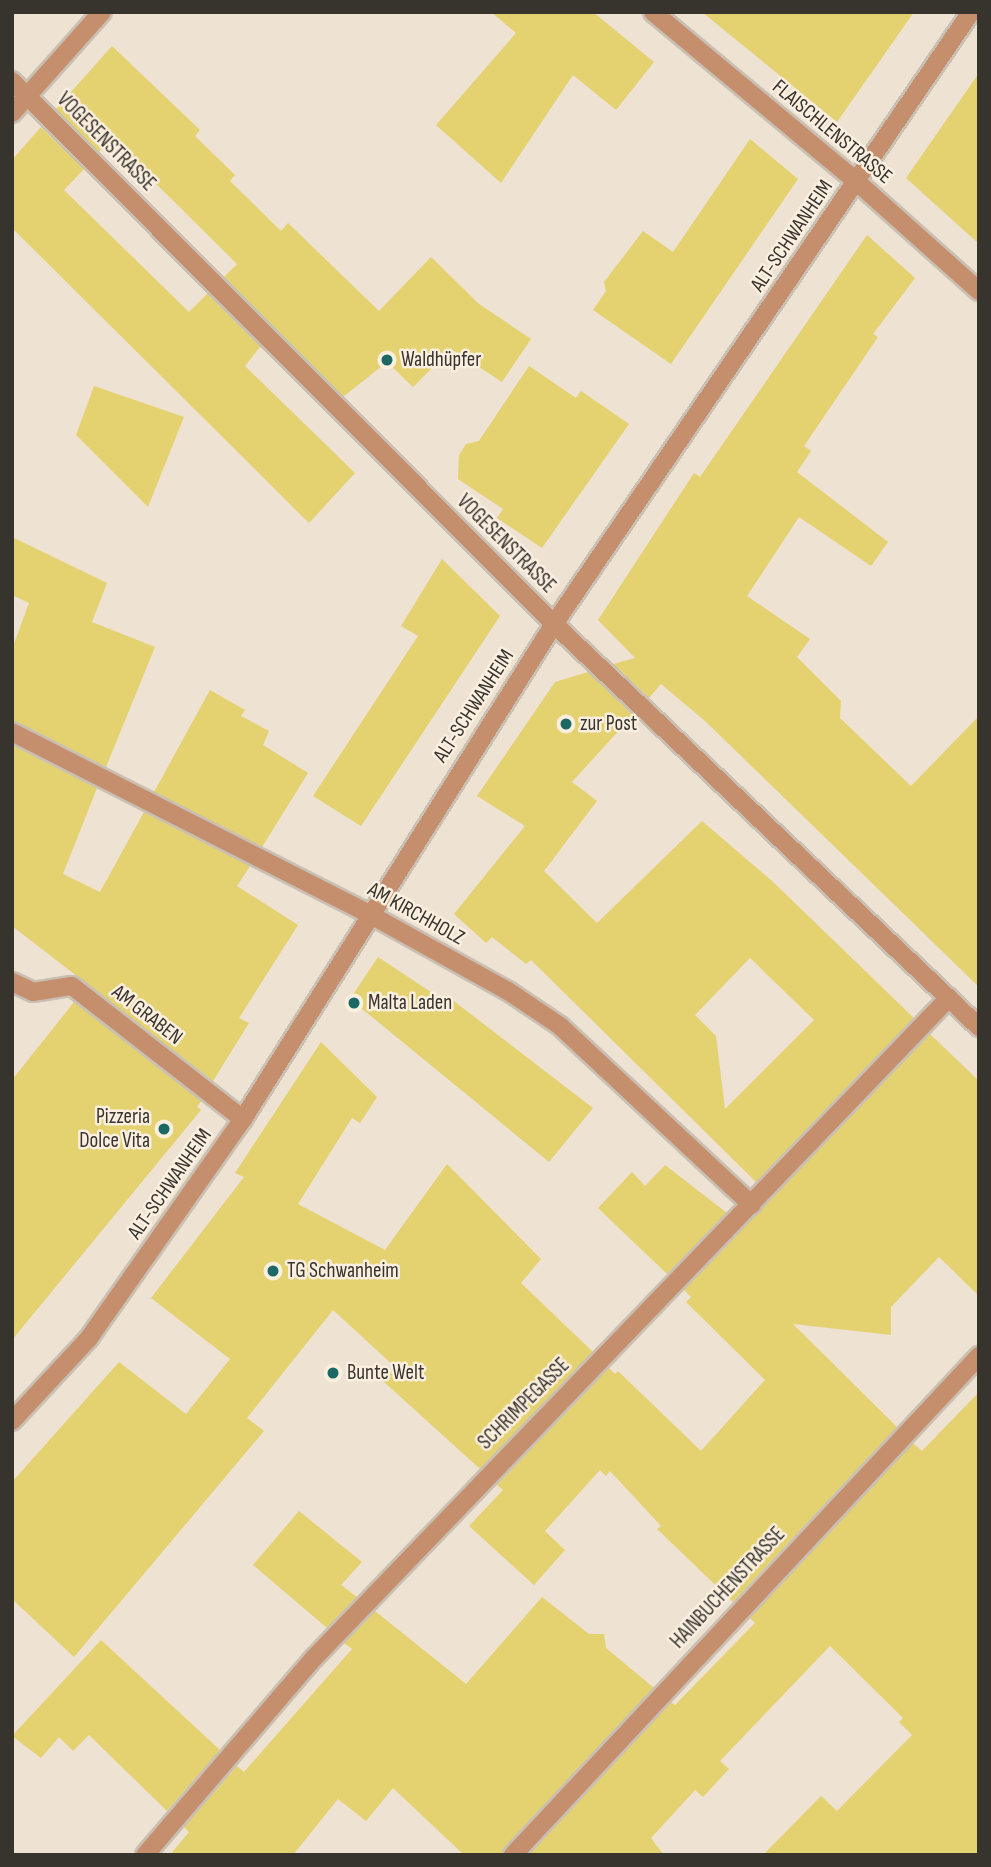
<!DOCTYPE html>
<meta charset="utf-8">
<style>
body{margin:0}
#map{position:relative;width:991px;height:1867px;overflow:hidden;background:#eee2d3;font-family:"Sofia Sans Condensed",sans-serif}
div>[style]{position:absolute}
.building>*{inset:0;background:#e4d170}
.roads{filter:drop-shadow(2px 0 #c9bfb2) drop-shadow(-2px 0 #c9bfb2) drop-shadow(0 2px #c9bfb2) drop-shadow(0 -2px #c9bfb2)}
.minor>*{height:18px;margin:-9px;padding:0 9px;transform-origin:9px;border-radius:9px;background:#c58e6d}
.dots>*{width:19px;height:19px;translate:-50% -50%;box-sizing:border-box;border:4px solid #fbefe0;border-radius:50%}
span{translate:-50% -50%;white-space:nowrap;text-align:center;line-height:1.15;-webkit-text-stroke:5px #fbefe0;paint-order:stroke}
.street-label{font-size:21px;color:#37332d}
.poi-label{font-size:21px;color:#37332d}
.left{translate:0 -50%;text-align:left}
.right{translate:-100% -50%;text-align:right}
.frame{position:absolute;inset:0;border:14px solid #37332d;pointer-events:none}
</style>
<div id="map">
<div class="building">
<i style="clip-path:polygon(491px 12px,593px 12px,654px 62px,616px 110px,573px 75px,501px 183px,436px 125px,516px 33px)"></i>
<i style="clip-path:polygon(702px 12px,914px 12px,837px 122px)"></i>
<i style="clip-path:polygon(112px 46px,200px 130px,195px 136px,235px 175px,230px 181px,281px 231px,288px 223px,379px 311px,431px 257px,479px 304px,531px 339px,502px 382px,451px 349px,413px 387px,387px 362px,343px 397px,224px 277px,237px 264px,111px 139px,99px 152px,56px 109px)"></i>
<i style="clip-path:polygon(979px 73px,979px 244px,906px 178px)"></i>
<i style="clip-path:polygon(41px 127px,84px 169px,64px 190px,189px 312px,208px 293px,265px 350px,260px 347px,245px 366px,355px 473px,309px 523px,12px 228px,12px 160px)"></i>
<i style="clip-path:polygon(750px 139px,798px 179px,671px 364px,593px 310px,606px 291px,604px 282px,643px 231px,673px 252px)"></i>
<i style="clip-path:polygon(867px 235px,915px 278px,873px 334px,878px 337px,804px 446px,811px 451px,797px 472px,888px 542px,871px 566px,799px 517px,747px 596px,810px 639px,797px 657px,841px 701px,840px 718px,911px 786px,979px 716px,979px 987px,705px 721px,661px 684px,649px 698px,613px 664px,635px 658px,598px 620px,694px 473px,700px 477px)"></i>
<i style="clip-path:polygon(529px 366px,576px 398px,581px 391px,629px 424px,542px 548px,497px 518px,503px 509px,458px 479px,459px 455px,466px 444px,479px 441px)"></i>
<i style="clip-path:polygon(94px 386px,184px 417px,148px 507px,76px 435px)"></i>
<i style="clip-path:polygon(12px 537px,107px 583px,92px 622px,155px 647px,106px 767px,12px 721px,12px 649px,29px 603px,12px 595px)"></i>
<i style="clip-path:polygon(442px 559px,500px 616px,361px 826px,313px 796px,418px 636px,401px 626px)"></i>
<i style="clip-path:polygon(evenodd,588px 672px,633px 715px,572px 782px,597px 801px,544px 871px,597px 923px,702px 821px,772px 881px,914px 1018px,756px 1182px,531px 960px,526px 964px,492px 937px,486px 943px,454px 914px,525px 826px,477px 796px,555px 682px,588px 672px,750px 958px,814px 1020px,725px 1109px,716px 1036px,695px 1015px,750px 958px)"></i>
<i style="clip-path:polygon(210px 690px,245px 710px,241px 716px,269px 731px,263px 745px,308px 773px,262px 847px,154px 792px)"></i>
<i style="clip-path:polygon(12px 745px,97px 788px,63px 874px,100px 892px,144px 812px,250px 866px,237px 886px,298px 925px,239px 1018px,249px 1023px,213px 1081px,12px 926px)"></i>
<i style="clip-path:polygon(378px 957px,443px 1000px,446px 995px,593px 1108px,549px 1162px,350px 999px)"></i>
<i style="clip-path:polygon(74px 1002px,201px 1101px,197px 1107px,201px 1110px,12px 1340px,12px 1080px)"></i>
<i style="clip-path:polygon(930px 1034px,979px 1081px,979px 1296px,939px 1257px,891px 1307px,891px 1335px,793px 1324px,897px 1427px,733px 1602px,657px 1529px,661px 1526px,610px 1471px,606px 1476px,600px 1470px,545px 1531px,565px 1550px,534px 1585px,469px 1526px,503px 1490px,497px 1485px,609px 1368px,615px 1374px,618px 1371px,701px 1451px,765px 1380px,686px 1302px,691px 1297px,684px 1290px)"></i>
<i style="clip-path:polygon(321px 1042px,377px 1097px,360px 1123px,352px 1118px,298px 1204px,385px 1250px,447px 1164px,541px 1259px,521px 1283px,593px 1352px,480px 1469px,383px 1381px,395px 1367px,333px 1310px,247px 1418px,264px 1431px,74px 1657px,12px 1599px,12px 1482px,119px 1362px,186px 1414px,230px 1359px,151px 1298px,244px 1177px,235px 1173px)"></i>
<i style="clip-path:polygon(665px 1165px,727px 1213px,667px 1274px,598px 1208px,632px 1172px,645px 1186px)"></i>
<i style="clip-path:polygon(979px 1392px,979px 1855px,763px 1855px,821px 1796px,837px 1811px,912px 1735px,899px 1722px,903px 1718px,830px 1646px,720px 1761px,729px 1769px,703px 1797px,695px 1790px,651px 1838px,664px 1855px,529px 1855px,671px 1702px,675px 1705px,755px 1623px,750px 1618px,913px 1443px,922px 1451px)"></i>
<i style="clip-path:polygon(299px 1511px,362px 1562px,341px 1585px,357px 1597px,327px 1628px,253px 1565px)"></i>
<i style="clip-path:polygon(542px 1597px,589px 1634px,604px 1634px,606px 1648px,654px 1688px,502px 1855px,464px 1855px,393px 1788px,366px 1821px,338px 1799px,293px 1855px,170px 1855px,189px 1832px,184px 1827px,237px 1766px,244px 1772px,352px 1649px,344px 1643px,375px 1611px,466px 1684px)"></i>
<i style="clip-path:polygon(101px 1640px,220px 1750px,167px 1811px,89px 1735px,73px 1751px,59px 1737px,41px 1758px,12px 1736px)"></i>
</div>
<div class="roads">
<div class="minor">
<i style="left:653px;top:12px;width:266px;rotate:39.8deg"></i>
<i style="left:857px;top:182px;width:164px;rotate:41.8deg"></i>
<i style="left:12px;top:81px;width:767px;rotate:45.05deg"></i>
<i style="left:554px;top:624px;width:586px;rotate:43.48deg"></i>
<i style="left:12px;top:113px;width:135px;rotate:-48.3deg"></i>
<i style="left:12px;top:732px;width:401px;rotate:27deg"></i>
<i style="left:369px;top:914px;width:159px;rotate:29deg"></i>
<i style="left:508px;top:991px;width:63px;rotate:33.9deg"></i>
<i style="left:560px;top:1026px;width:262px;rotate:43deg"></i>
<i style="left:12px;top:982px;width:23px;rotate:25deg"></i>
<i style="left:33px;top:992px;width:39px;rotate:-9deg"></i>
<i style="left:72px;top:986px;width:217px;rotate:37.9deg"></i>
<i style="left:12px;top:1421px;width:113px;rotate:-47.1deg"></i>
<i style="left:89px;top:1338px;width:268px;rotate:-54.9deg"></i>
<i style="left:243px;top:1119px;width:585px;rotate:-57.86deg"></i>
<i style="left:554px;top:624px;width:741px;rotate:-55.73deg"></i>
<i style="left:145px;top:1855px;width:260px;rotate:-49.4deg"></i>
<i style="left:314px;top:1658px;width:916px;rotate:-46.11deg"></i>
<i style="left:513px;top:1855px;width:683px;rotate:-46.96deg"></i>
</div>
</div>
<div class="dots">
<i style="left:387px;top:360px;background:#1b6864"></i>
<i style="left:566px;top:724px;background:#1b6864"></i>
<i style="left:354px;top:1003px;background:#1b6864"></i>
<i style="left:164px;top:1129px;background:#1b6864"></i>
<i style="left:273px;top:1271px;background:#1b6864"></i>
<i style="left:333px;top:1373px;background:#1b6864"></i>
</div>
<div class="street-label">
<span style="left:832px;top:132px;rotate:40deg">FLAISCHLENSTRASSE</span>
<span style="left:106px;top:142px;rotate:45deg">VOGESENSTRASSE</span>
<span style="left:792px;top:236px;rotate:-56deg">ALT-SCHWANHEIM</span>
<span style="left:506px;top:544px;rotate:45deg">VOGESENSTRASSE</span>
<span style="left:474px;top:706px;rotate:-57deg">ALT-SCHWANHEIM</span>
<span style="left:416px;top:914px;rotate:29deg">AM KIRCHHOLZ</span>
<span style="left:147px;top:1015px;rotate:38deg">AM GRABEN</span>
<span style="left:170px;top:1184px;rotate:-55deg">ALT-SCHWANHEIM</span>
<span style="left:524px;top:1404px;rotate:-45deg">SCHRIMPEGASSE</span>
<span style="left:728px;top:1588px;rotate:-47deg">HAINBUCHENSTRASSE</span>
</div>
<div class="poi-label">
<span class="left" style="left:401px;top:360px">Waldhüpfer</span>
<span class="left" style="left:580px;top:724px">zur Post</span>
<span class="left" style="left:368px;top:1003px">Malta Laden</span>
<span class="right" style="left:150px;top:1129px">Pizzeria<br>Dolce Vita</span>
<span class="left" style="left:287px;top:1271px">TG Schwanheim</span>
<span class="left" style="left:347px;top:1373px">Bunte Welt</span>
</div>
<div class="frame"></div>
</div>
